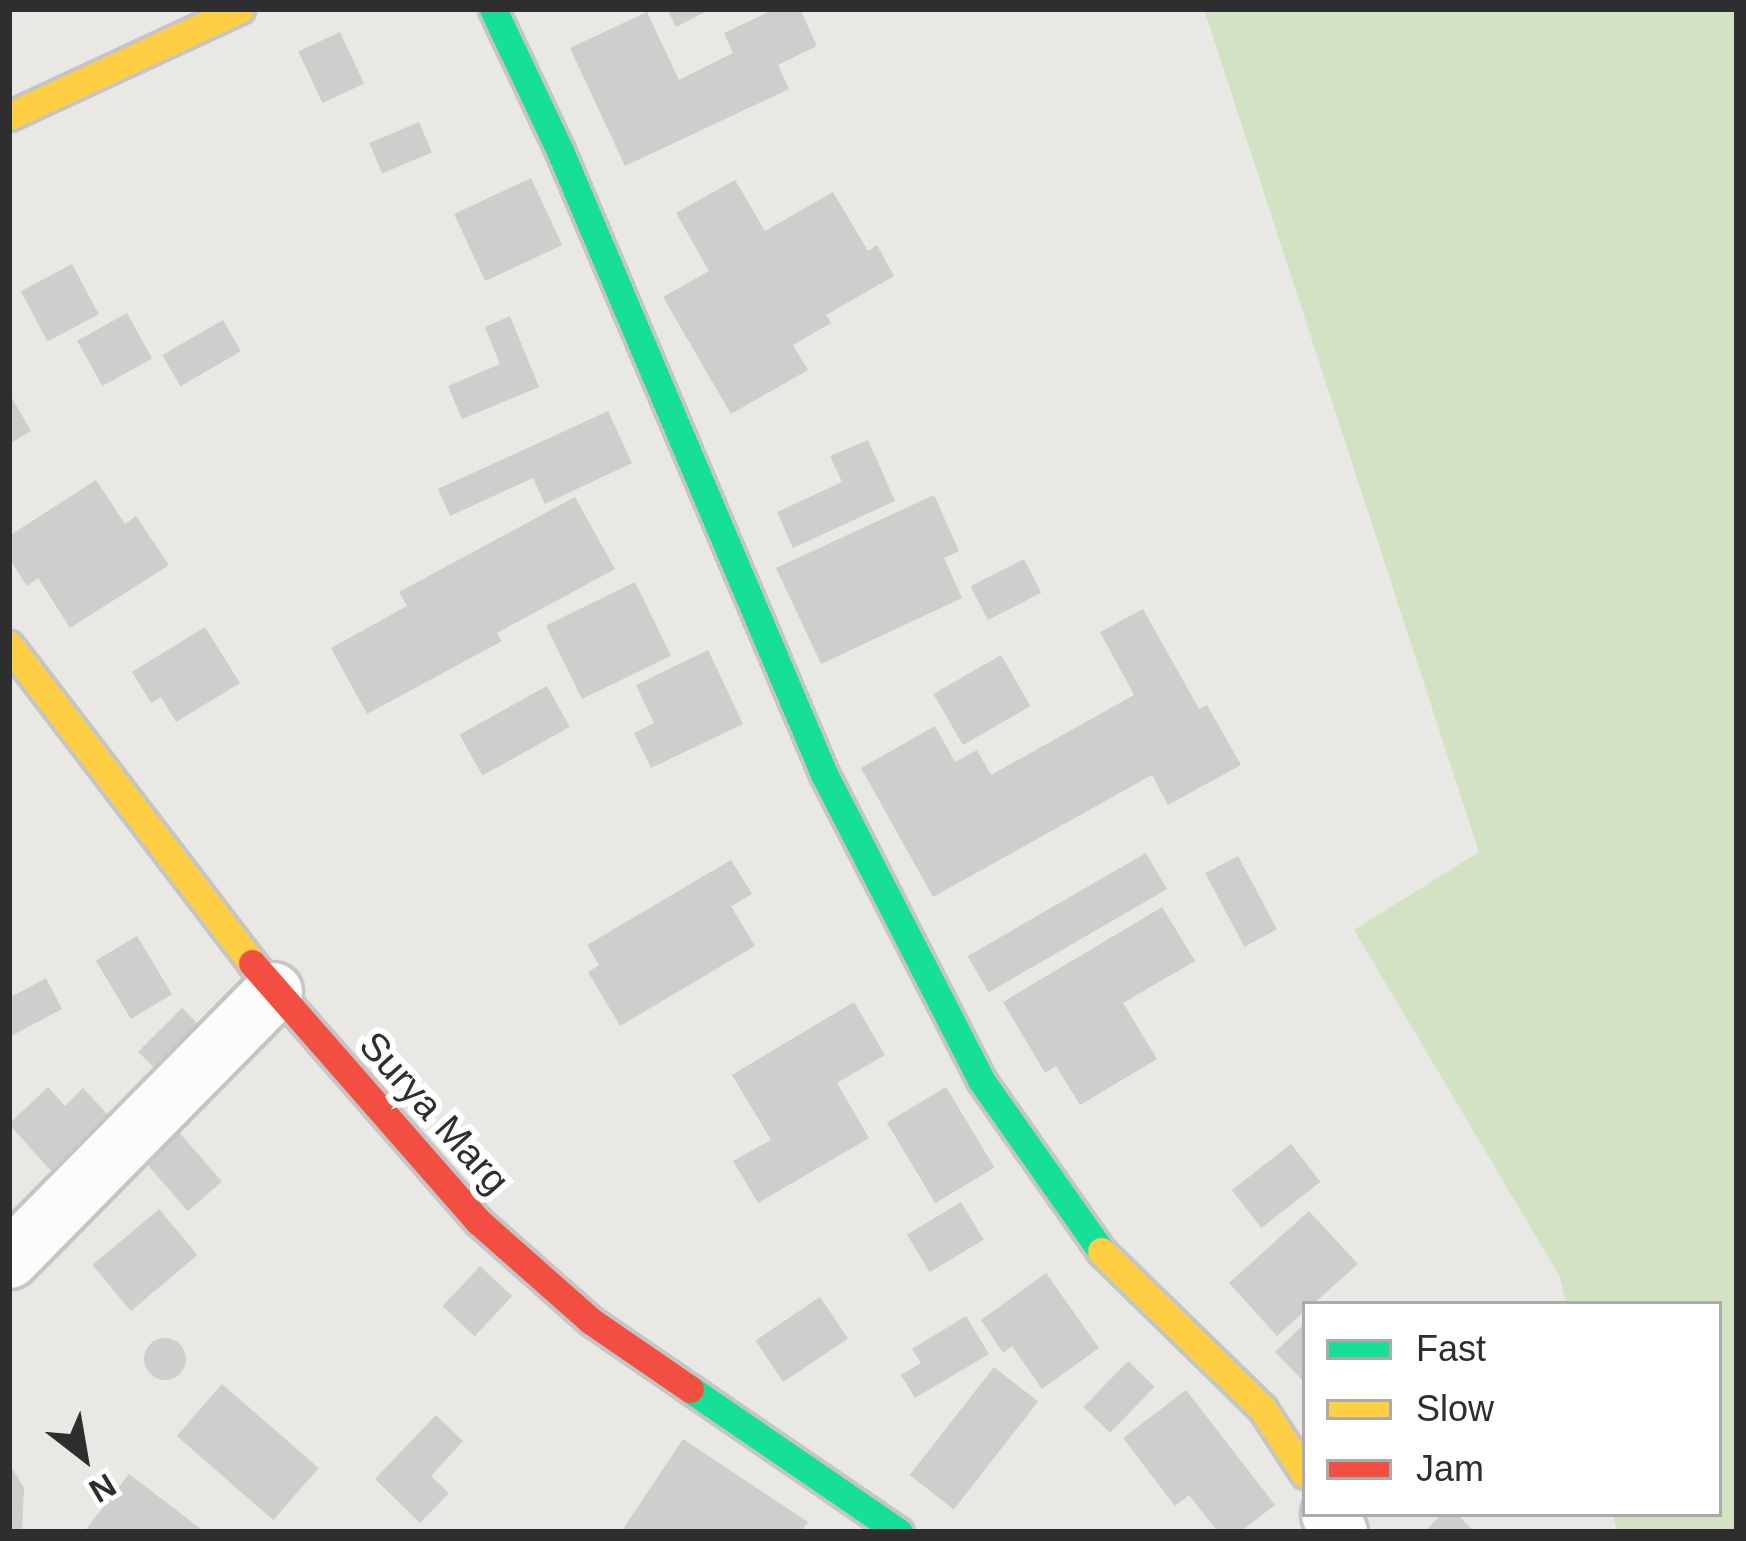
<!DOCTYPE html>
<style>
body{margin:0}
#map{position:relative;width:1746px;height:1541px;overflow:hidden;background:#eae8e5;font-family:Helvetica,sans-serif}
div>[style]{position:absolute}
.green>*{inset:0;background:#d2e2c2}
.building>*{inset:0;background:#cfcecc;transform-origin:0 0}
.round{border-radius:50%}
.roads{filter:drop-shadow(3px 0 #c5c5c4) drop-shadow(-3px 0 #c5c5c4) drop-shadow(0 3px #c5c5c4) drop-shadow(0 -3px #c5c5c4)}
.street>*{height:57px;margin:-28.5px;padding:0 28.5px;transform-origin:28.5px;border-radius:28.5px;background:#fcfcfb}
.fast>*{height:27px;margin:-13.5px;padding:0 13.5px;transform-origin:13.5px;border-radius:13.5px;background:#16e098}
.slow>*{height:27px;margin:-13.5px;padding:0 13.5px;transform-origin:13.5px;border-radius:13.5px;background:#ffcf43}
.jam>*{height:27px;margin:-13.5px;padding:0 13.5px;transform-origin:13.5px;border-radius:13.5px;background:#f24e42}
span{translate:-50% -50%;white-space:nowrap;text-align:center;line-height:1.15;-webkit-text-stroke:12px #fff;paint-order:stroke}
.street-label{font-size:39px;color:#2e2e2e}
.frame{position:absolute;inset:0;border:12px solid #2e2e2e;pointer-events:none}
.legend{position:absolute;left:1302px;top:1301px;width:420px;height:216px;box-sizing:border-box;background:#fff;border:3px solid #ababab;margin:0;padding:15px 21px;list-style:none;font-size:36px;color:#2e2e2e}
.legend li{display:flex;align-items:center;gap:24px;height:60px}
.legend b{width:60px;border:3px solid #ababab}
.north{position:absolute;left:24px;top:1397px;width:120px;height:120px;-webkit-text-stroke:9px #fff;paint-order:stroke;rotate:149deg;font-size:33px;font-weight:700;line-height:48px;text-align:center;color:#2e2e2e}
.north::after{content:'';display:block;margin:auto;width:42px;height:54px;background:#2e2e2e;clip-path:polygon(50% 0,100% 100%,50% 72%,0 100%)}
</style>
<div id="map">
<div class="green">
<i style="clip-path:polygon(1204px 9px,1737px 9px,1737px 1532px,1617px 1532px,1613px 1514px,1719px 1514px,1719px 1304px,1566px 1304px,1559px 1275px,1354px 930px,1479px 852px)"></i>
</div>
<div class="building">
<i style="clip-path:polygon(667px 9px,711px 9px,676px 27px)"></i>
<i style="clip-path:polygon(775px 9px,800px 9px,817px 46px,778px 65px,789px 89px,625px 166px,570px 48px,647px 12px,679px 80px,733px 53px,724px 33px)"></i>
<i style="left:340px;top:32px;width:57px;height:46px;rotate:65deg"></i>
<i style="left:419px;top:122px;width:33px;height:54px;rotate:67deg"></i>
<i style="left:531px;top:178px;width:74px;height:85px;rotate:65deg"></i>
<i style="clip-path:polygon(735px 180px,765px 231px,833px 192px,868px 251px,877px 245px,894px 276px,826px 315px,831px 323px,793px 345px,808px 370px,731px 414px,663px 297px,709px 271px,676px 213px)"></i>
<i style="left:72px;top:264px;width:57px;height:58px;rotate:62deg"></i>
<i style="left:127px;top:313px;width:52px;height:57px;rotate:61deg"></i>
<i style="clip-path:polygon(510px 316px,539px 387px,462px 419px,448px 386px,500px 364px,485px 327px)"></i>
<i style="left:223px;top:320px;width:36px;height:70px;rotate:60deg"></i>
<i style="clip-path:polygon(9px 393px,31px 431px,9px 444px)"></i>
<i style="clip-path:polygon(608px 411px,632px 463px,545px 504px,533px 478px,450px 516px,438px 489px)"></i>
<i style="clip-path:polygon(868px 440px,895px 501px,793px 548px,777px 512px,842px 482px,830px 456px)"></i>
<i style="clip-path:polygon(96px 480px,125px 524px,136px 516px,169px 565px,70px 628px,38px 578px,27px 586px,9px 558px,9px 536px)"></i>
<i style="clip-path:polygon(934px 495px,959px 551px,944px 558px,962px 598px,821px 664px,776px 568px)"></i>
<i style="clip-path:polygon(575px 497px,615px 569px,497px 633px,502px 641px,367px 714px,331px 648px,407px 606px,399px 592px)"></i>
<i style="left:1024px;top:559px;width:38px;height:60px;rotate:63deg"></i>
<i style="left:635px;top:582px;width:82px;height:99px;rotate:64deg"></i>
<i style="clip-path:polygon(1143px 609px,1199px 709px,1207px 705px,1241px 765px,1168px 805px,1152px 775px,933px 897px,861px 768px,935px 726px,955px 762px,977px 750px,991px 775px,1134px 695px,1100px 632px)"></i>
<i style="clip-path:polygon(205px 627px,240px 683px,176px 722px,161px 697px,151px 703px,132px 672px)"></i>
<i style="clip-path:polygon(708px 650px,743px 724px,651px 768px,634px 733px,654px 723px,636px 685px)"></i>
<i style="left:1001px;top:655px;width:59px;height:78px;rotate:60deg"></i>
<i style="left:547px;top:686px;width:47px;height:100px;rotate:61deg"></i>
<i style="left:1146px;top:853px;width:42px;height:206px;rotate:60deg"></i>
<i style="left:1238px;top:856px;width:83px;height:37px;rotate:62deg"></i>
<i style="clip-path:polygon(731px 860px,752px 894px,731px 906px,755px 946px,620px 1026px,588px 972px,599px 965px,587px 945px)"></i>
<i style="clip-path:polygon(1162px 907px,1195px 961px,1123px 1003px,1157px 1059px,1080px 1105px,1056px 1066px,1045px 1073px,1003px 1002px)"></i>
<i style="left:137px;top:936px;width:68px;height:48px;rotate:59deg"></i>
<i style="clip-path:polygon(46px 978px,62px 1009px,9px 1037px,9px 998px)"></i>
<i style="clip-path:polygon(854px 1002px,885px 1055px,837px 1083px,869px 1138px,758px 1203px,733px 1161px,771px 1140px,732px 1075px)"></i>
<i style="left:182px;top:1008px;width:25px;height:62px;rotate:45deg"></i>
<i style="clip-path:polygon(48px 1087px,65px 1106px,83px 1088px,119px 1127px,60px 1181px,9px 1124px)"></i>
<i style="left:946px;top:1087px;width:94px;height:69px;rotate:59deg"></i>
<i style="left:170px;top:1122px;width:79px;height:45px;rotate:49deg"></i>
<i style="left:1291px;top:1144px;width:48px;height:75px;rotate:52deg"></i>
<i style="left:961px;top:1202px;width:44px;height:63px;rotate:59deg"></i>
<i style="left:159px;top:1209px;width:60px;height:87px;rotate:50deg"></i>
<i style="clip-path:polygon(1309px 1211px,1358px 1264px,1313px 1304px,1305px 1304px,1305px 1311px,1277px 1336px,1229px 1283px)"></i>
<i style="left:480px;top:1266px;width:44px;height:55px;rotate:43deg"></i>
<i style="clip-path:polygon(1046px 1273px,1099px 1348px,1042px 1389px,1012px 1346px,1003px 1353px,981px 1320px)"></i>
<i style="left:820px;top:1297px;width:50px;height:78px;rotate:56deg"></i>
<i style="clip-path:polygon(966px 1316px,989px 1354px,915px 1398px,901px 1375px,921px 1363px,912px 1349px)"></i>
<i style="clip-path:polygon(1305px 1323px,1305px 1383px,1275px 1352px)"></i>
<i class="round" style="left:144px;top:1338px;width:42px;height:42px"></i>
<i style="left:1128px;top:1361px;width:37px;height:64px;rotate:44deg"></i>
<i style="left:994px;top:1367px;width:56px;height:137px;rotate:38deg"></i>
<i style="left:222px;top:1384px;width:128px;height:69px;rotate:41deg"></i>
<i style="clip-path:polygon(1186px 1390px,1275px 1505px,1240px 1532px,1218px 1532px,1189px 1495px,1175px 1506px,1123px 1438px)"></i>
<i style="clip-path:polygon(436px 1415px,463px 1441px,431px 1476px,449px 1493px,420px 1523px,375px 1479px)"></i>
<i style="clip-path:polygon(683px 1439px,808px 1522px,801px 1532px,621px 1532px)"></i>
<i style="clip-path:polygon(9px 1463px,24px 1488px,22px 1532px,9px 1532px)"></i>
<i style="clip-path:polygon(129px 1474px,205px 1532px,84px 1532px)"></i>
<i style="clip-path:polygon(1442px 1514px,1457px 1514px,1475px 1532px,1424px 1532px)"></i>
</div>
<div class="roads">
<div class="street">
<i style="left:9px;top:1259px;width:376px;rotate:-45.4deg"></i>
<i style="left:1330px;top:1514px;width:20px;rotate:66deg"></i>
</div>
<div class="fast">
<i style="left:493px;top:9px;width:157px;rotate:64.7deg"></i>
<i style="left:560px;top:151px;width:677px;rotate:67.03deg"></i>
<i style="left:824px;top:774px;width:344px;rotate:62.8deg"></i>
<i style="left:981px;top:1080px;width:209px;rotate:54.9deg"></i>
<i style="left:690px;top:1389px;width:253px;rotate:34.4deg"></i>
</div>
<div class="slow">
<i style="left:9px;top:116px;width:255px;rotate:-24.9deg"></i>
<i style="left:9px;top:645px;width:400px;rotate:52.6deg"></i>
<i style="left:1101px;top:1251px;width:225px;rotate:44.3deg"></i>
<i style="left:1262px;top:1408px;width:79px;rotate:56.9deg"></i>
</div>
<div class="jam">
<i style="left:252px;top:963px;width:344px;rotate:48.8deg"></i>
<i style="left:479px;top:1222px;width:149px;rotate:41.5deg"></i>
<i style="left:591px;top:1321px;width:120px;rotate:34.5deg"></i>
</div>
</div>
<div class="street-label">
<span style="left:434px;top:1113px;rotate:48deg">Surya Marg</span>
</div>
<div class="frame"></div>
<ul class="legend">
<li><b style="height:15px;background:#16e098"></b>Fast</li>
<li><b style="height:15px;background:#ffcf43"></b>Slow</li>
<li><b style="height:15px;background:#f24e42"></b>Jam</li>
</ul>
<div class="north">N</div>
</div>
